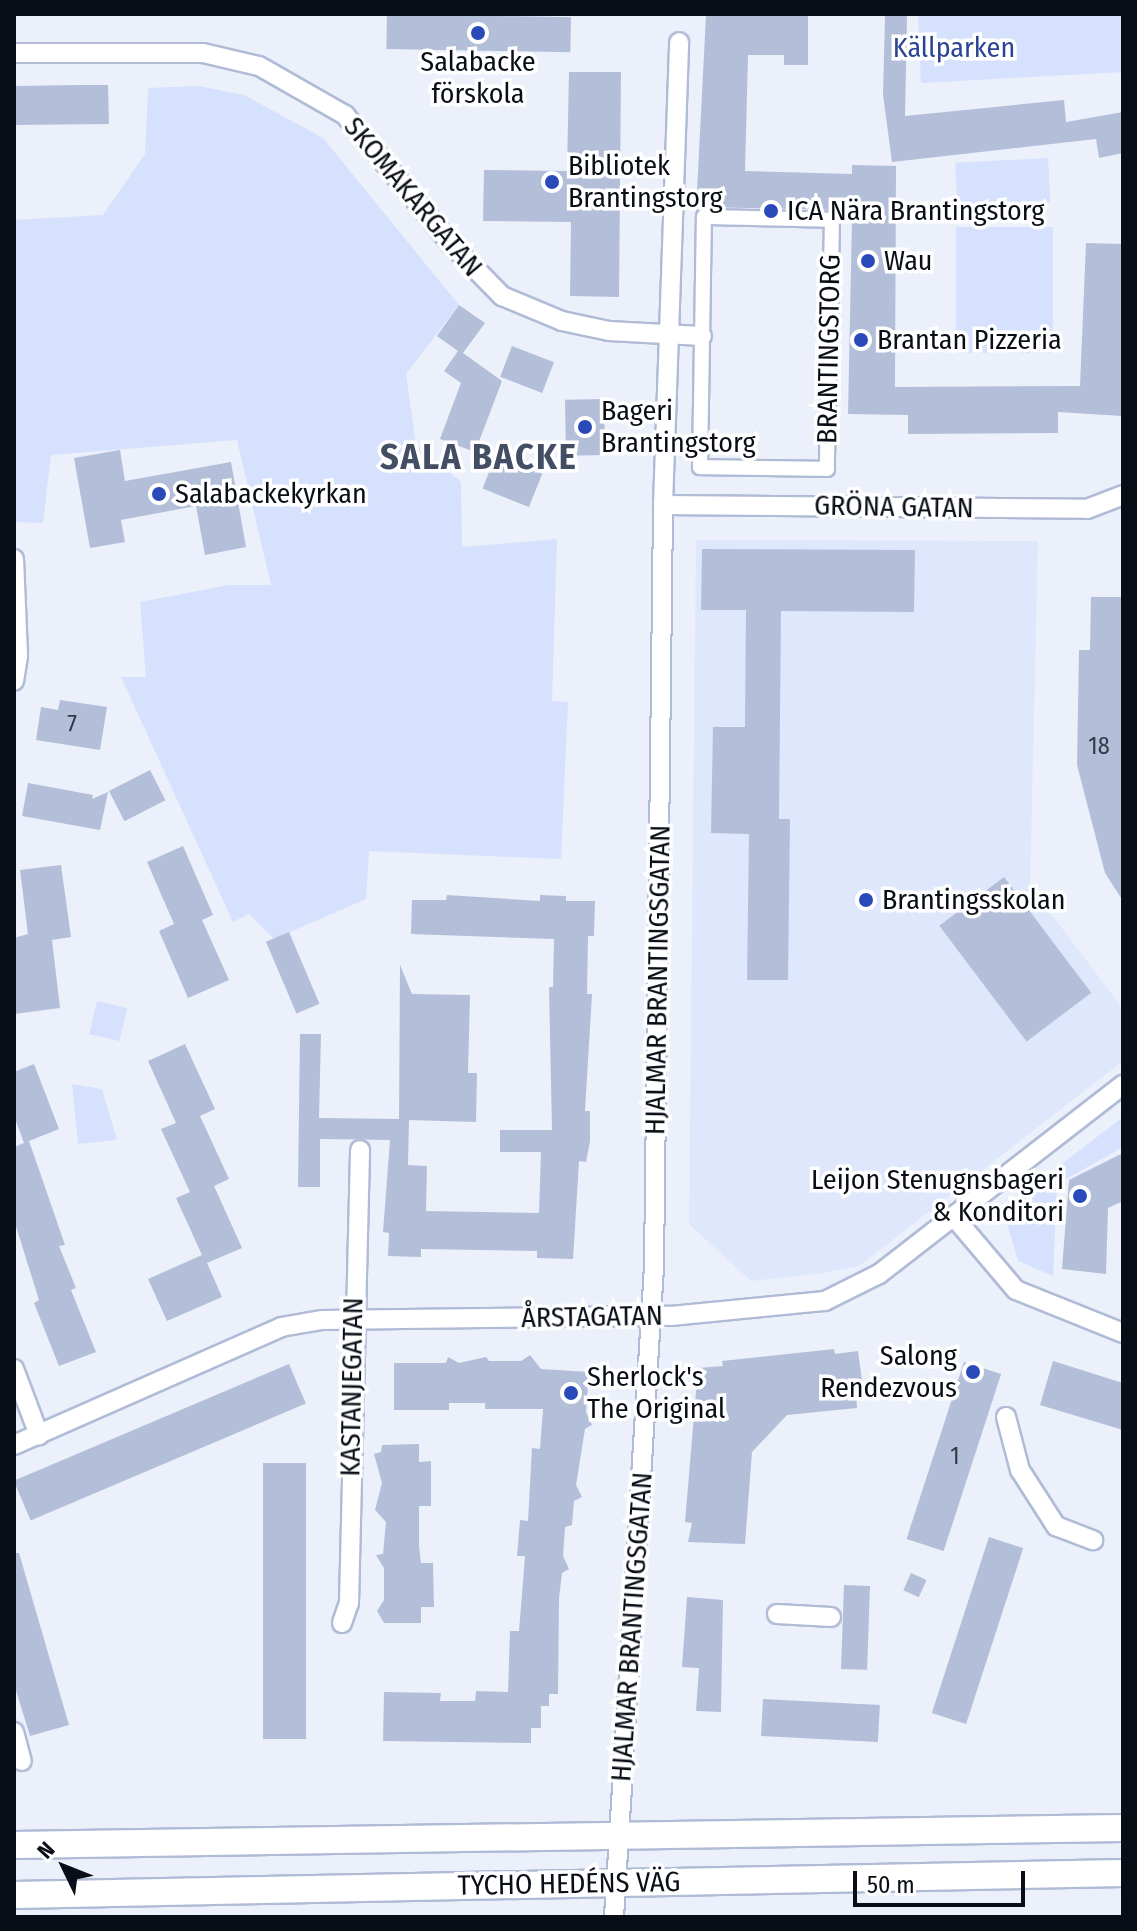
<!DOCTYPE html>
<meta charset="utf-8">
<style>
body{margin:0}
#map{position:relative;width:1137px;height:1931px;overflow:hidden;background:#ebf0fb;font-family:"Fira Sans Condensed",sans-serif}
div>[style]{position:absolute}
.built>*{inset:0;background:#dee7fc}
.green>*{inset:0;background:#d5e1fd;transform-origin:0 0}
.building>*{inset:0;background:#b3bed9;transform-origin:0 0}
.roads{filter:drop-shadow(2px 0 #b0bbd6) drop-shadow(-2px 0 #b0bbd6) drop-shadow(0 2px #b0bbd6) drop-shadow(0 -2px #b0bbd6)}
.pedestrian>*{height:14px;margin:-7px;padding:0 7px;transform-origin:7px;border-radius:7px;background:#fff}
.minor>*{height:18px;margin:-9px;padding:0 9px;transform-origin:9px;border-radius:9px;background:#fff}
.secondary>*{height:26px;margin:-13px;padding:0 13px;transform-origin:13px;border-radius:13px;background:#fff}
.dots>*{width:22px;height:22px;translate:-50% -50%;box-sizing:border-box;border:4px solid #fff;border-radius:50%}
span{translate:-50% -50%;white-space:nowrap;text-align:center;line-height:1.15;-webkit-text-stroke:7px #fff;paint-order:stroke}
.number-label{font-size:24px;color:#343947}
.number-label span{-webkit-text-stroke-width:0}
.park-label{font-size:28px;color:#2b4594}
.poi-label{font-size:28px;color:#090d16}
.left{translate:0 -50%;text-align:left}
.right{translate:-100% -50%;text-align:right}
.street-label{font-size:28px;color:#090d16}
.district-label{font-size:36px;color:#434d63;font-weight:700;letter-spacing:2px}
.frame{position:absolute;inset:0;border:16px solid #090d16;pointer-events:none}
.north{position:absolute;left:24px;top:1827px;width:80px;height:80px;-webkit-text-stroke:6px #fff;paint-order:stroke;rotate:313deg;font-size:22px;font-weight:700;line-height:32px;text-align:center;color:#090d16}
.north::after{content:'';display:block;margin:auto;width:28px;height:36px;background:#090d16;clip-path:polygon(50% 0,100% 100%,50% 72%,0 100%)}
.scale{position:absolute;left:853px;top:1871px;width:172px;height:36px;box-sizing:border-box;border:4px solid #090d16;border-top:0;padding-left:10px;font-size:24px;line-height:28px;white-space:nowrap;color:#090d16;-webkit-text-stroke:6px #fff;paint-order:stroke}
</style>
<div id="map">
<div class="built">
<i style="clip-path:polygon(696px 540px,1038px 541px,1030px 886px,1123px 1009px,1123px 1061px,859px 1266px,824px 1273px,751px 1281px,689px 1224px)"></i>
</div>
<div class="green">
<i style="clip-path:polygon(918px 14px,1123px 14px,1123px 72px,921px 83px)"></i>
<i style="clip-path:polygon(198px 86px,244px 95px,323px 138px,459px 305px,406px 374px,416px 445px,461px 482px,462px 547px,557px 539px,552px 701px,568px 702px,561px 859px,369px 851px,366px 899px,274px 939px,249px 914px,233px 922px,121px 677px,146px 677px,140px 602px,229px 585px,271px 585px,237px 440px,51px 455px,43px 523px,14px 522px,14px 220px,103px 215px,145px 154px,148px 88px)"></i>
<i style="left:1048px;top:158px;width:44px;height:93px;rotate:87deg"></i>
<i style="left:1053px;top:227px;width:126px;height:97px;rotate:90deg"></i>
<i style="left:97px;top:1001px;width:31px;height:34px;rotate:13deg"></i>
<i style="clip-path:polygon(72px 1084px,102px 1089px,117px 1140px,78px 1144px)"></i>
<i style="clip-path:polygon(1123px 1117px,1123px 1147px,1057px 1184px,1053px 1276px,1018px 1261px,1003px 1209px)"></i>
</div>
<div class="building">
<i style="left:387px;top:14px;width:184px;height:35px;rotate:1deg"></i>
<i style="clip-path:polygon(808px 14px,808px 65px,784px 65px,784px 55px,748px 55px,745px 171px,852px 174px,852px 165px,896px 166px,895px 387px,1080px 386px,1086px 243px,1123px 244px,1122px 416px,1058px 412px,1058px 433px,908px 434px,908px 415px,848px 414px,852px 219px,832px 210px,704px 207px,696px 211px,706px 15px)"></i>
<i style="clip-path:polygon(885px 16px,907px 16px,905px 116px,1064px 100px,1066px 122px,1123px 112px,1123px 153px,1099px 158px,1096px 139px,892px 162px,883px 95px)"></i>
<i style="clip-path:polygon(569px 72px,621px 72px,619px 297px,570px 296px,571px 222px,483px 221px,484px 170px,567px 171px)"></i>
<i style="clip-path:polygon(79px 85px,108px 85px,109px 124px,14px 125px,14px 86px)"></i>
<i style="clip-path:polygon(459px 305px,485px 323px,463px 353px,502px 381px,475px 452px,440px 439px,461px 383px,444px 371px,458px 351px,437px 336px)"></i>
<i style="left:512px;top:346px;width:45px;height:33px;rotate:21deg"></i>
<i style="left:604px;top:399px;width:56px;height:39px;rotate:89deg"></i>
<i style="clip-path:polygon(120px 450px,125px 481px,231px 462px,246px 547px,205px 555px,196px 506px,121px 520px,125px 542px,90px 548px,74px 458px)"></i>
<i style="left:496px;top:455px;width:50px;height:36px;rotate:22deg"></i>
<i style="clip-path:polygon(702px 549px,915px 550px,914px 612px,781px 611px,779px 819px,790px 819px,788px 980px,747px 980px,749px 834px,711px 833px,713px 727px,745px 727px,746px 610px,701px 610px)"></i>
<i style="clip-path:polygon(1091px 597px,1123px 597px,1123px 901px,1105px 873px,1077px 765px,1079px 650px,1090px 650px)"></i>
<i style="clip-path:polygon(60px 700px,107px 707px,100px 750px,36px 740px,41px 707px,58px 710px)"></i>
<i style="left:150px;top:770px;width:34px;height:46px;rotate:63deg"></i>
<i style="clip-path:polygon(28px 783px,93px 795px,92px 799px,108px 792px,100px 830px,22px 816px)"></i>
<i style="clip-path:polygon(183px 846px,213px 915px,202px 920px,229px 980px,188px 998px,159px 931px,174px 924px,147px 862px)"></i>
<i style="clip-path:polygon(61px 865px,71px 937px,52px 940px,60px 1008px,14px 1014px,14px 938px,28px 934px,20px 870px)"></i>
<i style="left:1004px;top:877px;width:145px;height:81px;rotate:53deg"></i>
<i style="clip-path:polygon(447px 895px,540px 901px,540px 895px,566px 896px,566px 901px,595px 901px,594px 936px,588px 936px,587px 994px,592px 994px,585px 1111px,590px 1111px,590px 1141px,586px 1162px,579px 1161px,573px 1259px,537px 1258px,537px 1251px,421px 1249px,421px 1257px,388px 1256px,389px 1233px,383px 1232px,390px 1140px,320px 1139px,320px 1187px,298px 1187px,300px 1034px,321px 1034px,319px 1118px,399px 1119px,400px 965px,412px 994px,470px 995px,468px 1073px,477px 1073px,476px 1122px,409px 1120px,408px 1165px,427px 1166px,426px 1211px,539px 1213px,541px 1152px,500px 1152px,500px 1130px,552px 1130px,549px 987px,553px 987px,554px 939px,411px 934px,412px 900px,446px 900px)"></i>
<i style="left:289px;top:932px;width:78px;height:25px;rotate:67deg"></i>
<i style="clip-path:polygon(185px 1044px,215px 1109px,200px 1116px,229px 1179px,214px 1186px,242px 1248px,207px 1263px,222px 1297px,167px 1321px,148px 1279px,202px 1255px,176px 1198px,190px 1192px,161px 1129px,176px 1123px,148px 1061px)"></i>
<i style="clip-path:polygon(34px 1064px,59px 1129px,29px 1141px,65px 1245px,59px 1246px,76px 1288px,71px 1290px,96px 1352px,59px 1366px,34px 1303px,39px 1300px,14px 1220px,14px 1147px,24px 1143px,14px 1116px,14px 1072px)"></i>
<i style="clip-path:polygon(1123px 1153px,1123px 1201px,1108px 1208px,1106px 1274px,1062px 1269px,1069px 1180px)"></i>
<i style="clip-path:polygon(834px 1349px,835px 1354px,858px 1351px,862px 1381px,855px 1382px,857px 1408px,787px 1415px,752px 1452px,745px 1544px,688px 1542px,692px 1523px,685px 1522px,698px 1368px,723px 1366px,722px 1361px)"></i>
<i style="clip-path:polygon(530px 1355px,541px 1369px,589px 1372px,586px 1412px,592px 1425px,585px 1429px,576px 1485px,582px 1497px,574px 1501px,572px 1525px,565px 1527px,563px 1556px,569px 1569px,562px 1573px,559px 1598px,558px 1694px,549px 1694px,549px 1706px,541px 1706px,541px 1728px,531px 1728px,531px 1743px,383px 1741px,384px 1692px,441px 1693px,440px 1701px,475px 1701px,476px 1691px,508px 1692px,510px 1631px,519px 1631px,525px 1556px,517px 1556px,520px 1520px,528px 1521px,532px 1448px,540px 1449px,543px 1409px,485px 1409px,485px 1403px,449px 1403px,449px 1410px,394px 1410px,394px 1363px,446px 1363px,448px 1357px,459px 1363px,486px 1357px,489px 1361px,521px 1361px)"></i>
<i style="clip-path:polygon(1053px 1361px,1123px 1383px,1123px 1430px,1040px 1405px)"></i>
<i style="left:964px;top:1362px;width:39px;height:186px;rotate:18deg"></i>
<i style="left:289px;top:1364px;width:43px;height:299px;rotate:67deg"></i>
<i style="clip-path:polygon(419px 1444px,419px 1462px,431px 1461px,431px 1506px,419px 1506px,419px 1546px,421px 1563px,433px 1563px,434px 1607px,421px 1607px,421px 1623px,384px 1623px,377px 1611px,384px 1600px,384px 1568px,376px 1555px,383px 1554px,386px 1522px,375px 1510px,382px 1483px,374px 1454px,381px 1452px,382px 1445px)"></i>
<i style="left:263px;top:1463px;width:43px;height:276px"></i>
<i style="left:989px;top:1537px;width:36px;height:185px;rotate:18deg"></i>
<i style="clip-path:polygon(14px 1553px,19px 1553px,69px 1725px,30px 1736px,14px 1684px)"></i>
<i style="left:911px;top:1573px;width:17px;height:19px;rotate:24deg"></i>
<i style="left:844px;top:1585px;width:26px;height:84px;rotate:2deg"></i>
<i style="clip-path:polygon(687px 1597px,723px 1600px,721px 1712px,696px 1711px,699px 1668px,682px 1667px)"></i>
<i style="left:763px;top:1699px;width:117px;height:37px;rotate:3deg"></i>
</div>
<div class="roads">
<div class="pedestrian">
<i style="left:704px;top:217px;width:128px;rotate:1.3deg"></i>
<i style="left:832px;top:220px;width:249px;rotate:91.2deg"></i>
<i style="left:827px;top:469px;width:127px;rotate:-179.1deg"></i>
<i style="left:700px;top:467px;width:250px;rotate:-89.1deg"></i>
</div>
<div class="minor">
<i style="left:14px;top:53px;width:189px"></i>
<i style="left:203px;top:53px;width:57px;rotate:13.1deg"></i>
<i style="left:259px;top:66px;width:99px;rotate:29.7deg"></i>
<i style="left:345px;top:115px;width:167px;rotate:50.6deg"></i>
<i style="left:451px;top:244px;width:73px;rotate:45.6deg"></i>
<i style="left:502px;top:296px;width:65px;rotate:22.6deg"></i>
<i style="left:562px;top:321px;width:48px;rotate:12deg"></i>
<i style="left:609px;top:331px;width:93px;rotate:3.1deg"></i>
<i style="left:663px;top:505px;width:424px;rotate:0.5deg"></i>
<i style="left:1087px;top:509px;width:39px;rotate:-21deg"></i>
<i style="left:14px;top:559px;width:97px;rotate:87.6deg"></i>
<i style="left:18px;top:656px;width:25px;rotate:99deg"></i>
<i style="left:954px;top:1217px;width:96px;rotate:49.7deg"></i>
<i style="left:1016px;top:1290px;width:115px;rotate:21.9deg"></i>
<i style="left:14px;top:1369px;width:71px;rotate:69.3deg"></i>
<i style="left:1006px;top:1417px;width:55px;rotate:75.2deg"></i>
<i style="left:1020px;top:1470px;width:67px;rotate:57.3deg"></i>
<i style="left:1056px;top:1526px;width:40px;rotate:21deg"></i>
<i style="left:14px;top:1445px;width:292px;rotate:-23.8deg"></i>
<i style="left:281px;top:1327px;width:42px;rotate:-9.7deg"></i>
<i style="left:322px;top:1320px;width:349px;rotate:-0.7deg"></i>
<i style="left:671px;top:1316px;width:155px;rotate:-5.6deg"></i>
<i style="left:825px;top:1301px;width:60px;rotate:-26.6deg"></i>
<i style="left:879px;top:1274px;width:309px;rotate:-37.8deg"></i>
<i style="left:777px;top:1614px;width:54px;rotate:3.2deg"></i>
<i style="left:342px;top:1623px;width:21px;rotate:-71deg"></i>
<i style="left:349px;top:1603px;width:453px;rotate:-88.6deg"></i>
<i style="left:14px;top:1732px;width:30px;rotate:75deg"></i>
<i style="left:614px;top:1917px;width:651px;rotate:-86.48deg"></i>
<i style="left:654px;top:1267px;width:762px;rotate:-89.32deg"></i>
<i style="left:663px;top:505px;width:463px;rotate:-88deg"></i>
</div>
<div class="secondary">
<i style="left:14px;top:1845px;width:1109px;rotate:-0.88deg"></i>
<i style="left:14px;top:1895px;width:1109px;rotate:-1.14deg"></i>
</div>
</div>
<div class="dots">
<i style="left:478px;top:33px;background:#2b4aba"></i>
<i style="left:552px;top:182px;background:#2b4aba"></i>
<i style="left:771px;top:211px;background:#2b4aba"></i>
<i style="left:868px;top:261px;background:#2b4aba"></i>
<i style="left:861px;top:340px;background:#2b4aba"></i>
<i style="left:585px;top:427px;background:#2b4aba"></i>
<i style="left:159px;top:494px;background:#2b4aba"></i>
<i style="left:866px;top:900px;background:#2b4aba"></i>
<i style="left:1080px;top:1196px;background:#2b4aba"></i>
<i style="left:973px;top:1372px;background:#2b4aba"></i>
<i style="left:571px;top:1393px;background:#2b4aba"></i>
</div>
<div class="number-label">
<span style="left:72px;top:725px">7</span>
<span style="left:1099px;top:747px">18</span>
<span style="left:955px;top:1457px">1</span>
</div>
<div class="park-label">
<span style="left:954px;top:48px">Källparken</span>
</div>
<div class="poi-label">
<span style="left:478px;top:78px">Salabacke<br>förskola</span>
<span class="left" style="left:568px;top:182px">Bibliotek<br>Brantingstorg</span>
<span class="left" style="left:787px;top:211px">ICA Nära Brantingstorg</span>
<span class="left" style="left:884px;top:261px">Wau</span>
<span class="left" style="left:877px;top:340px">Brantan Pizzeria</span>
<span class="left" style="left:601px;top:427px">Bageri<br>Brantingstorg</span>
<span class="left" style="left:175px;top:494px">Salabackekyrkan</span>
<span class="left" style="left:882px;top:900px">Brantingsskolan</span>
<span class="right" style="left:1064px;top:1196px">Leijon Stenugnsbageri<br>&amp; Konditori</span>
<span class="right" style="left:957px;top:1372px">Salong<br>Rendezvous</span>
<span class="left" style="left:587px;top:1393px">Sherlock's<br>The Original</span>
</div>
<div class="street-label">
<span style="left:413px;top:197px;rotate:50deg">SKOMAKARGATAN</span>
<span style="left:829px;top:349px;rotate:-89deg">BRANTINGSTORG</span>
<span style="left:894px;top:507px;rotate:1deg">GRÖNA GATAN</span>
<span style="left:658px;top:980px;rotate:-89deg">HJALMAR BRANTINGSGATAN</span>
<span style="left:592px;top:1317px;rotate:-1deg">ÅRSTAGATAN</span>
<span style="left:352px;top:1387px;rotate:-89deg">KASTANJEGATAN</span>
<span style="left:632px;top:1627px;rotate:-86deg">HJALMAR BRANTINGSGATAN</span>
<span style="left:569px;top:1884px;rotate:-1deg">TYCHO HEDÉNS VÄG</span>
</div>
<div class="district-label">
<span style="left:479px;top:458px">SALA BACKE</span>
</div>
<div class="frame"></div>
<div class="north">N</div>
<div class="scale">50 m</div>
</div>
